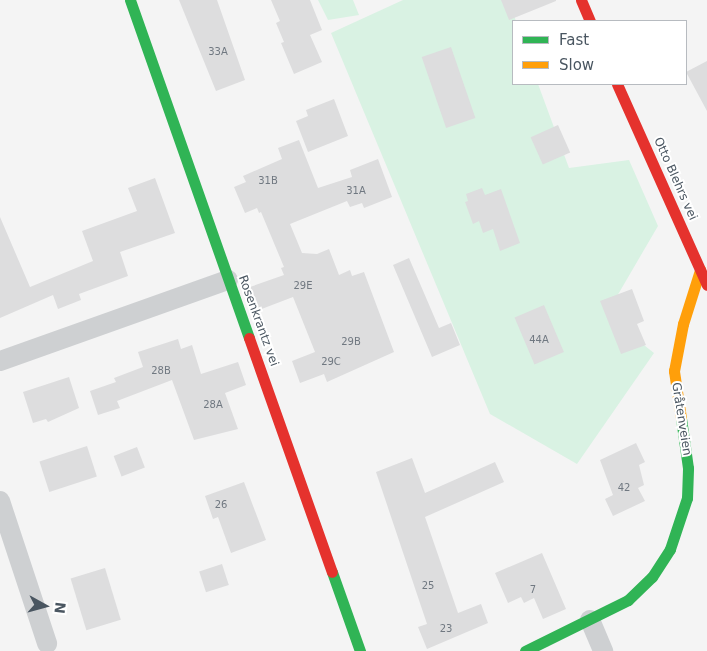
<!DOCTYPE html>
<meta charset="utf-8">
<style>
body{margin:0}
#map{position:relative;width:707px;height:651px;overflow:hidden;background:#f4f4f4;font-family:"DejaVu Sans",sans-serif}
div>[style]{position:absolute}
.green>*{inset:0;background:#d9f2e3}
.building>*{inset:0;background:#ddddde;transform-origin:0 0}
.street>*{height:20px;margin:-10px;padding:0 10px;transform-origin:10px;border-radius:10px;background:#ced0d2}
.fast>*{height:11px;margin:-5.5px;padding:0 5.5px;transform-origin:5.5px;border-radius:5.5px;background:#30b455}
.slow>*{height:11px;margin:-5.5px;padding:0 5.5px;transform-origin:5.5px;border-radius:5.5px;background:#ff9f0a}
.jam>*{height:11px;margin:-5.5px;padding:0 5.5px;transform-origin:5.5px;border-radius:5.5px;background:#e5322d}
span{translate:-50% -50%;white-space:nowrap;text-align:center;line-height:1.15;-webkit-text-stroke:4px #fff;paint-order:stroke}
.number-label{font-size:10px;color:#707881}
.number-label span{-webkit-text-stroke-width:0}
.street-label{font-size:12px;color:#4a5661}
.legend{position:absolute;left:512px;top:20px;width:175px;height:65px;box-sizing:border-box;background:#fff;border:1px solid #b7bbc0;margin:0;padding:6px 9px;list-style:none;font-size:15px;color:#4a5661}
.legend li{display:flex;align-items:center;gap:10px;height:25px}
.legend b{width:25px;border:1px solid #b7bbc0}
.north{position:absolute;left:20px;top:581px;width:50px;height:50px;-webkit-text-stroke:4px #fff;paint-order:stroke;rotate:97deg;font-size:14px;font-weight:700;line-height:20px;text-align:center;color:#4a5661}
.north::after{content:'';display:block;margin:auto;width:18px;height:22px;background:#4a5661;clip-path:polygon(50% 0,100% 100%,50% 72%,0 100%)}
</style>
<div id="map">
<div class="green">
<i style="clip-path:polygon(318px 0,353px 0,359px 15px,328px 20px)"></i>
<i style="clip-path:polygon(403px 0,508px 0,516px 21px,513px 84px,538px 84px,569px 168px,629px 160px,658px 226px,606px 315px,654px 353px,577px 464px,490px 414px,331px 33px)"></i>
</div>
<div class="building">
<i style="clip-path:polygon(179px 0,217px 0,245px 80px,216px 91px)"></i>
<i style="clip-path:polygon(271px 0,310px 0,322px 30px,310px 35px,322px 62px,294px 74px,281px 43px,284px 42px,276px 23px,280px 21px)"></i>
<i style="clip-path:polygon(501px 0,556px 0,556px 1px,509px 20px)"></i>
<i style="left:451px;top:47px;width:75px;height:31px;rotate:71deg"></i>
<i style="clip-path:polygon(707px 61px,707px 111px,686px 72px)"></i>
<i style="clip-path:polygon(334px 99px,348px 136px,308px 152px,296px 121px,308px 116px,306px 110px)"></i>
<i style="left:558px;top:125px;width:30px;height:30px;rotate:66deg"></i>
<i style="clip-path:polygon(299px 140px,318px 188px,352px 177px,350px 170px,378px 159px,392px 197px,364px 208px,362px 203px,350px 207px,347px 201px,290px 224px,302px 253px,317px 254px,329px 249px,339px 275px,350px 270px,352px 276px,364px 272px,394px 352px,327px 382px,324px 374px,300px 383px,292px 361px,315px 352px,293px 297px,259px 310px,250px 287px,284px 275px,281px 268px,284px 267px,261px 212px,259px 213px,257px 208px,245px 213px,234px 187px,246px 182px,243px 176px,282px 159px,278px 148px)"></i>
<i style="clip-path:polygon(155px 178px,175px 233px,120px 252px,128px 276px,79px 294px,81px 300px,58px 309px,53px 295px,0 318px,0 217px,30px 287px,93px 261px,82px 231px,137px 211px,128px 188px)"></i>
<i style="clip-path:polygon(482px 188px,485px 195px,501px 189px,520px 243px,500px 251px,493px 229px,483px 233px,479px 221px,473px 224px,465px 202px,468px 201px,466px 194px)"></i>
<i style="clip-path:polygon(409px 258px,439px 328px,451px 323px,460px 345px,432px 357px,393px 265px)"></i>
<i style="clip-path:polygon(632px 289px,644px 321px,637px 324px,646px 345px,621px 354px,600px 301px)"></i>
<i style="left:544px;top:305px;width:51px;height:32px;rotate:67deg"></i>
<i style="clip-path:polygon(178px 339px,181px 349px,192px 345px,201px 374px,238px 362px,246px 385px,225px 393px,238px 429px,194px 440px,172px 380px,117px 401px,120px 408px,98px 415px,90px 391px,116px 382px,114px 378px,143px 367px,138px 352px)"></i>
<i style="clip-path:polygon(69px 377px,79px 408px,48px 422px,46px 419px,33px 423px,23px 392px)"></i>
<i style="clip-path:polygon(636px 443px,645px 462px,639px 465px,644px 485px,638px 488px,645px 501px,613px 516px,605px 499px,613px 495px,600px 460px)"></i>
<i style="left:87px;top:446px;width:32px;height:50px;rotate:72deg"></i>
<i style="left:137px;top:447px;width:22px;height:25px;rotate:69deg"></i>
<i style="clip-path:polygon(412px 458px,425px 493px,495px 462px,504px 482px,425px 517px,458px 613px,481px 604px,488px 623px,427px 649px,418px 627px,427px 624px,376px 472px)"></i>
<i style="clip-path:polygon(244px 482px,266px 540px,231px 553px,218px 517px,213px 519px,205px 496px)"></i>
<i style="clip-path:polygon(542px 553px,566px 609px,543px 619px,534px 598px,524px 603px,521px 597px,508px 603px,495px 573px)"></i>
<i style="left:222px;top:564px;width:22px;height:24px;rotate:72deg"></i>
<i style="left:105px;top:568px;width:54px;height:36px;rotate:73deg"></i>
</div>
<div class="street">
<i style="left:0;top:361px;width:242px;rotate:-19.6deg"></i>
<i style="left:0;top:501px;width:150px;rotate:71.7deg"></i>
<i style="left:590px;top:620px;width:34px;rotate:67deg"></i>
</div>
<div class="fast">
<i style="left:130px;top:0;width:358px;rotate:70.6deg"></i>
<i style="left:332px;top:572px;width:84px;rotate:70.5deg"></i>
<i style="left:525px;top:651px;width:115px;rotate:-26.3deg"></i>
<i style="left:628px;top:600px;width:33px;rotate:-44deg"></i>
<i style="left:652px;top:577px;width:33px;rotate:-57deg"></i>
<i style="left:670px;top:549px;width:54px;rotate:-71.6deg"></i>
<i style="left:687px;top:498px;width:30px;rotate:-88deg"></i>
<i style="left:688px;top:468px;width:50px;rotate:-98deg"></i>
</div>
<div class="slow">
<i style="left:681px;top:418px;width:48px;rotate:-98.5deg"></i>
<i style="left:674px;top:371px;width:48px;rotate:-79.2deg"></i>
<i style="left:683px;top:324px;width:57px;rotate:-72.5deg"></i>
</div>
<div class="jam">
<i style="left:581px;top:0;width:23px;rotate:67deg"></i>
<i style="left:617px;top:84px;width:220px;rotate:65.9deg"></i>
<i style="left:249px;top:338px;width:248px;rotate:70.5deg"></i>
</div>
<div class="number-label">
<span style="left:218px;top:52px">33A</span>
<span style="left:268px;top:181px">31B</span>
<span style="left:356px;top:191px">31A</span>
<span style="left:303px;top:286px">29E</span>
<span style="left:539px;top:340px">44A</span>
<span style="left:351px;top:342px">29B</span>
<span style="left:331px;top:362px">29C</span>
<span style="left:161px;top:371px">28B</span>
<span style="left:213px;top:405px">28A</span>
<span style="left:624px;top:488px">42</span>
<span style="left:221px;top:505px">26</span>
<span style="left:428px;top:586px">25</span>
<span style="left:533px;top:590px">7</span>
<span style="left:446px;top:629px">23</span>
</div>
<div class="street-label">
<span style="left:675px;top:179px;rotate:66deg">Otto Blehrs vei</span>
<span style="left:258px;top:321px;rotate:70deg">Rosenkrantz vei</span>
<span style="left:681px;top:419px;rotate:81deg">Gråtenveien</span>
</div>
<ul class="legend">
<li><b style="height:6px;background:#30b455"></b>Fast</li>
<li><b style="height:6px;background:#ff9f0a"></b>Slow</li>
</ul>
<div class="north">N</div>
</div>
